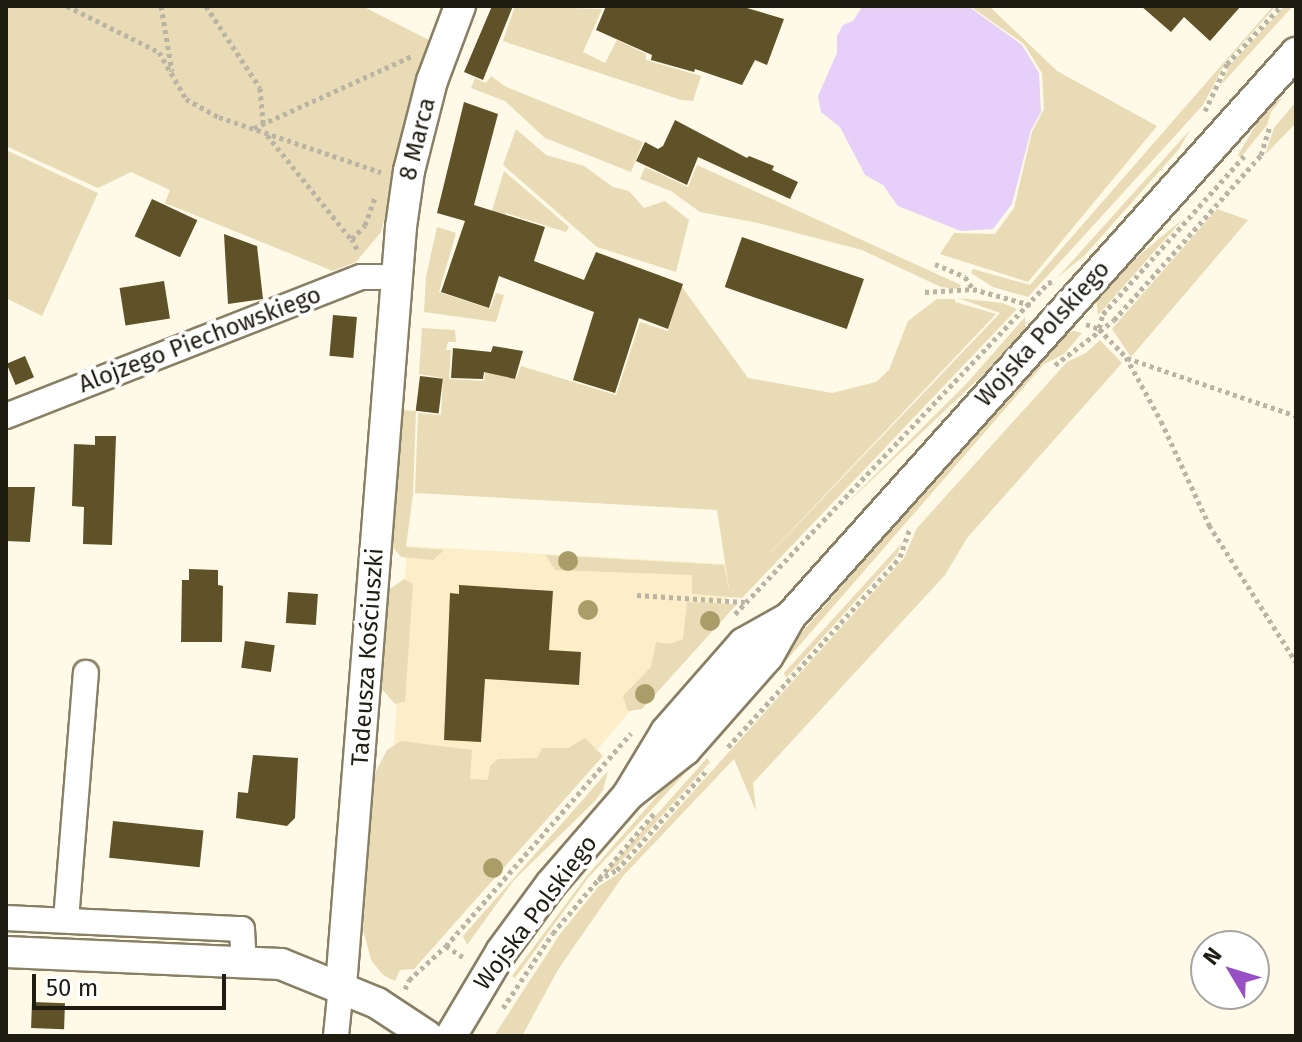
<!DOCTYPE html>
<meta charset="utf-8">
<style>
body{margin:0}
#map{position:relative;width:1302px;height:1042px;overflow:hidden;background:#fff9e7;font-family:"Fira Sans",sans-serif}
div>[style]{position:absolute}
.built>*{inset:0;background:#fbeec9}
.green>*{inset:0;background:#e8dbb5}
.water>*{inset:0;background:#e6cff9}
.building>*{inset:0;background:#5f5229;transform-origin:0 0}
.path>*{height:5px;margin-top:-2.5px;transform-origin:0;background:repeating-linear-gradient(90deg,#b9b4a4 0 4px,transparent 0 8px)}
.roads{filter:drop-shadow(2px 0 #887f64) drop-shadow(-2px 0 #887f64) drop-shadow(0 2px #887f64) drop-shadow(0 -2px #887f64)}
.minor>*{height:24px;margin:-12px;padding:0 12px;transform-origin:12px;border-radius:12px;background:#fff}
.tertiary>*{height:30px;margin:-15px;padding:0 15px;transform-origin:15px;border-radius:15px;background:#fff}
.trees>*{width:20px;height:20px;margin:-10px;border-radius:50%;background:#ab9d68}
span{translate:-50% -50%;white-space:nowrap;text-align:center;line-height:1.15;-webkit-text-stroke:8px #fff;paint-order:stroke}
.street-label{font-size:24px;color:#1f1c11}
.frame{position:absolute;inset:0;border:8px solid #1f1c11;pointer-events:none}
.north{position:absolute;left:1190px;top:930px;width:80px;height:80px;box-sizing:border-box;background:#fff;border:2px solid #a5a4a0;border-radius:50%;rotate:308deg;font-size:22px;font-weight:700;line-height:32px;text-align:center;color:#1f1c11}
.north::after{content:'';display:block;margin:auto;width:28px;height:36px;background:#9650c4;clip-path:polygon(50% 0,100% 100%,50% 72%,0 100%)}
.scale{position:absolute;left:32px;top:974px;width:194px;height:36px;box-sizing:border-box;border:4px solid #1f1c11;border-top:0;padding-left:10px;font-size:24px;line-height:28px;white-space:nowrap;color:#1f1c11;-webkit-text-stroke:6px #fff;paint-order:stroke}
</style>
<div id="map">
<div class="built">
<i style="clip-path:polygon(407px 546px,725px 564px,729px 595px,575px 776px,468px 783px,393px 759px)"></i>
</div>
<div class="green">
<i style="clip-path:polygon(6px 6px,362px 6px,429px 40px,381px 232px,356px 262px,333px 271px,165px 203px,170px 190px,131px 172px,98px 188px,6px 146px)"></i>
<i style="clip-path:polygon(515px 6px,602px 9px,583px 52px,605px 63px,617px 40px,646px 54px,646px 60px,701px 76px,693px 101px,681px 100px,503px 41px)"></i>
<i style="clip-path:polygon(970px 6px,989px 6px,1057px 71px,1157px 126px,1028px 282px,940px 254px,954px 233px,995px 234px,1014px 208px,1032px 132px,1044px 109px,1042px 73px,1024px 44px)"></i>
<i style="clip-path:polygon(1273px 6px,1276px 6px,1225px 63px,1203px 105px,1028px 297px,993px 287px,971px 273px,973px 269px,1030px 285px)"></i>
<i style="clip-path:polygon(1285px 6px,1293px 6px,1220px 86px,1230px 65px)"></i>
<i style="clip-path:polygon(491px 76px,506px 87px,643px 142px,631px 172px,545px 138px,505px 101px,471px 88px,475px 78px,486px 83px)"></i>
<i style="clip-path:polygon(1283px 97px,1271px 112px,1267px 125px,1241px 157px,1238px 155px,1266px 108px)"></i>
<i style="clip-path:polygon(1296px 102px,1296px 123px,1265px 155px,1274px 128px)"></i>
<i style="clip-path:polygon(516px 129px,546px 155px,584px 166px,613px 187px,629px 191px,644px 208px,665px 201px,689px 220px,676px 272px,597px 247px,503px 165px)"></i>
<i style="clip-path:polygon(1190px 130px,1179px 149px,1126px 209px,1084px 256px,1058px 277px)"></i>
<i style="clip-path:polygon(6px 150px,98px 193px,42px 316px,6px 298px)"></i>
<i style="clip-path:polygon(697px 165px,961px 285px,958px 289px,941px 287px,862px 250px,758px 223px,700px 212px,671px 191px,640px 179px,645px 167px,688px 187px)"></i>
<i style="clip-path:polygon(504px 171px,569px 227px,566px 232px,506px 213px,501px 231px,483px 240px)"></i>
<i style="clip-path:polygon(1217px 209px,1248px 220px,1131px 357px,1112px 329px)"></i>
<i style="clip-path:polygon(1184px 218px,1098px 315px,1096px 298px,1116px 275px)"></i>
<i style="clip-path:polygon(437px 227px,456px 233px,439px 292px,490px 309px,496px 293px,504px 295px,496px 322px,424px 312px,426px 277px)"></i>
<i style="clip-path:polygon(682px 287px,748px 378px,832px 393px,876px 382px,889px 370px,908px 321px,937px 299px,955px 299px,955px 302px,996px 314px,737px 588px,1000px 313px,958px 298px,1002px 303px,1017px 309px,742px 598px,692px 594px,692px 575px,555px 570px,546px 555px,724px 565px,730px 595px,717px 510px,415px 493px,418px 413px,441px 415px,443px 378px,419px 374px,422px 328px,455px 330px,456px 342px,448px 342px,446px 350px,451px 350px,449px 379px,484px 381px,486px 367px,505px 372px,505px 377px,516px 379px,521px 366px,616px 395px,640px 322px,668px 331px)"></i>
<i style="clip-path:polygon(1025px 317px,1026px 332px,1011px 348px,839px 511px,968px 382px)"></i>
<i style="clip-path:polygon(1074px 331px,1082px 333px,1064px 354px,1044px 364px,784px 663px,784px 653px,966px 443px,1065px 333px)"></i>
<i style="clip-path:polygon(1100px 340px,1122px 363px,967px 538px,945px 575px,753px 783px,756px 811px,734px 759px,623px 876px,559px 968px,522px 1036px,494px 1036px,560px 934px,599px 886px,618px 874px,636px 855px,904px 558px,917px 528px,1067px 362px,1086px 353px)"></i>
<i style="clip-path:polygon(400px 410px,416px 411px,413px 494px,406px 547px,444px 550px,433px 560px,401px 557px,391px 545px)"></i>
<i style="clip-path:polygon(901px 544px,897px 555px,786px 678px,784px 673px)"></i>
<i style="clip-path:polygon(404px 579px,413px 584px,405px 701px,395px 704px,380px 687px,387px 599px,390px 589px)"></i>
<i style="clip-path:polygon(687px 602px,737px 604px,642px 709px,628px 711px,623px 696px,651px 667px,656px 642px,670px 644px,683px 639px)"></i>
<i style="clip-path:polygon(585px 738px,603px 756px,414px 969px,400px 970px,395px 981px,383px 975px,371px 960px,363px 929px,374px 775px,387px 750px,401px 741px,472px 750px,470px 779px,488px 780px,490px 766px,498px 759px,537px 758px,542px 748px,568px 748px)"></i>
<i style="clip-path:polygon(693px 755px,701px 756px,588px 878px,515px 978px,512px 976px,586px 877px)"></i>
<i style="clip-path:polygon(707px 758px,710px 762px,615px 868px,603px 875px)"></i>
<i style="clip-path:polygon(608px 771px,603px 790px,594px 802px,514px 880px,467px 945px,463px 936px)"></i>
</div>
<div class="water">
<i style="clip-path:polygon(968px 6px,1022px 45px,1039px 73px,1041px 112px,1031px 130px,1012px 204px,993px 229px,961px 231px,898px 206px,883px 185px,865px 175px,840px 127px,821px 112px,818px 96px,837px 53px,837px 36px,843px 25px,853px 21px,862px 7px)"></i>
</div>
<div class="building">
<i style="clip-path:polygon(492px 6px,513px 6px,483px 80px,464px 72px)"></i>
<i style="clip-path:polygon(606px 6px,740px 6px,784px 19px,767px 65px,755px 60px,742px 85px,695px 69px,694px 72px,651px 60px,652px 55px,596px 30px)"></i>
<i style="clip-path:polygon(1141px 6px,1241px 6px,1210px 41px,1184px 17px,1171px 32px)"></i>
<i style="clip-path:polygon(464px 102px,498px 114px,474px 205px,545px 227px,534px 261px,584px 280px,596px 252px,683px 284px,668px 329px,639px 318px,615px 393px,573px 380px,594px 312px,499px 276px,489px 308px,441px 292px,465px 221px,437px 213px)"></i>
<i style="clip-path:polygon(675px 120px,747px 158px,749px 156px,774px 166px,772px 170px,798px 182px,790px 199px,698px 157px,687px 185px,636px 161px,645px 142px,658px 149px,663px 146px)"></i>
<i style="left:152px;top:199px;width:50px;height:41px;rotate:25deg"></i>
<i style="clip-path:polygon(224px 234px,257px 246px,263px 299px,228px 304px)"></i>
<i style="left:742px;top:237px;width:129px;height:53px;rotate:19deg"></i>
<i style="left:164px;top:281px;width:38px;height:45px;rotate:81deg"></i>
<i style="left:333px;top:315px;width:24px;height:41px;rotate:5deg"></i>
<i style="clip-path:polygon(493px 346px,523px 351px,515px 379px,484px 372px,483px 379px,451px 378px,453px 348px,491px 352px)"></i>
<i style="left:25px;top:356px;width:23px;height:20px;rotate:67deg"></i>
<i style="left:420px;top:376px;width:23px;height:35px;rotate:7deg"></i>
<i style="clip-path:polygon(95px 436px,116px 436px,112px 545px,83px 544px,84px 507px,72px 506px,74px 444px,95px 445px)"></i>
<i style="clip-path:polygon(6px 487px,35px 487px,30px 542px,6px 541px)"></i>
<i style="clip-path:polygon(189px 569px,218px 570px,218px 585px,223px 586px,222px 642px,181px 642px,182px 580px,189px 580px)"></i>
<i style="clip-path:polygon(459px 585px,553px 591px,549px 650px,581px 652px,579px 685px,485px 679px,481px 742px,444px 740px,450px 593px,459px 594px)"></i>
<i style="left:288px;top:592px;width:30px;height:31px;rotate:4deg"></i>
<i style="left:245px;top:641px;width:30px;height:27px;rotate:8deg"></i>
<i style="clip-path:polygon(253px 755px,298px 758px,295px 818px,287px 826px,236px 818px,238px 792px,248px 793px)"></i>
<i style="left:113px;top:821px;width:91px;height:37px;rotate:6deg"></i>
<i style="left:32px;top:1002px;width:33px;height:26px;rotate:2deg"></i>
</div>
<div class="path">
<i style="left:67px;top:6px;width:103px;rotate:26.6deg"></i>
<i style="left:159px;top:52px;width:54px;rotate:60.1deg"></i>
<i style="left:186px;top:99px;width:38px;rotate:29deg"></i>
<i style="left:219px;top:117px;width:171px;rotate:18.8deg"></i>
<i style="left:161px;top:6px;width:66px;rotate:80.4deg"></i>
<i style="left:206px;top:6px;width:98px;rotate:56.6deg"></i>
<i style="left:260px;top:88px;width:37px;rotate:85deg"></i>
<i style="left:1205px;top:111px;width:52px;rotate:-64.9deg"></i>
<i style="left:1227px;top:64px;width:79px;rotate:-47deg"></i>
<i style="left:254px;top:128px;width:174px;rotate:-24.5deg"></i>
<i style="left:267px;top:135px;width:134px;rotate:51.1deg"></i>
<i style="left:357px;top:249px;width:11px;rotate:-117deg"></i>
<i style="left:352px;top:239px;width:19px;rotate:-47deg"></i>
<i style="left:365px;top:225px;width:29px;rotate:-70deg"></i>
<i style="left:935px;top:264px;width:33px;rotate:23deg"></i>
<i style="left:965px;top:277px;width:14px;rotate:56deg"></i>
<i style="left:925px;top:292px;width:48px;rotate:-3.6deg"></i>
<i style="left:973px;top:289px;width:60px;rotate:15.4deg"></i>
<i style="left:1086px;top:324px;width:14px;rotate:21deg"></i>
<i style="left:1099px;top:329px;width:39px;rotate:46deg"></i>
<i style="left:1126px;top:357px;width:73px;rotate:61.3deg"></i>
<i style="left:1161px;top:421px;width:115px;rotate:65.2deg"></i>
<i style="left:1209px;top:525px;width:162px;rotate:57.6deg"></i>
<i style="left:1099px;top:328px;width:15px;rotate:-74deg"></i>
<i style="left:1103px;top:314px;width:216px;rotate:-48.2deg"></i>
<i style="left:1127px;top:358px;width:179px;rotate:18.9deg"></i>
<i style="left:1055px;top:365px;width:74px;rotate:-37.3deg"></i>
<i style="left:1114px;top:320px;width:221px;rotate:-48.3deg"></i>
<i style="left:1261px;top:155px;width:28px;rotate:-73deg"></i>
<i style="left:637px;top:595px;width:108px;rotate:3.7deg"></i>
<i style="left:735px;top:614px;width:456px;rotate:-46.6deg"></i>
<i style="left:1048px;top:283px;width:6px;rotate:-18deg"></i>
<i style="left:728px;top:747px;width:256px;rotate:-47.8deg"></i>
<i style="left:900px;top:557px;width:31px;rotate:-71deg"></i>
<i style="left:598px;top:880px;width:21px;rotate:-28deg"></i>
<i style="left:617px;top:870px;width:136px;rotate:-48deg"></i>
<i style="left:446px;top:946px;width:24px;rotate:33deg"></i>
<i style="left:405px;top:989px;width:10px;rotate:-66deg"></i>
<i style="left:409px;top:980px;width:50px;rotate:-42.6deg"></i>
<i style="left:446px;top:946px;width:282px;rotate:-49deg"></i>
<i style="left:503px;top:1008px;width:90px;rotate:-56.3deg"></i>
<i style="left:553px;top:933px;width:160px;rotate:-49.8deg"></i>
</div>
<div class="roads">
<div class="minor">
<i style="left:6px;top:416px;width:381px;rotate:-21.4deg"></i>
<i style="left:361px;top:277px;width:35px"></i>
<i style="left:6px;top:918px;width:236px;rotate:2.7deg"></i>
<i style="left:242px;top:929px;width:34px;rotate:87deg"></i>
<i style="left:66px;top:920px;width:248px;rotate:-85.4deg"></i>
<i style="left:336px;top:1036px;width:50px;rotate:-84.3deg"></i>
</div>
<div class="tertiary">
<i style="left:628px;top:795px;width:73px;rotate:-38.3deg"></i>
<i style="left:685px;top:750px;width:125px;rotate:-48.6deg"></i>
<i style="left:768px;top:656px;width:45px;rotate:-60.6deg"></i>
<i style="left:790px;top:617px;width:758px;rotate:-48.1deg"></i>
<i style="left:6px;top:952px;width:275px;rotate:2.5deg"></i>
<i style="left:281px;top:964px;width:104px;rotate:22.1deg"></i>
<i style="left:377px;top:1003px;width:60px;rotate:33.4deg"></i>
<i style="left:341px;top:986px;width:761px;rotate:-85.48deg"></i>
<i style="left:401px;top:227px;width:57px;rotate:-81.9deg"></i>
<i style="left:409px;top:171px;width:93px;rotate:-75.7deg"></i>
<i style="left:432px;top:81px;width:80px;rotate:-69.5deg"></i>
<i style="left:451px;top:1036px;width:98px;rotate:-59.2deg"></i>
<i style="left:501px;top:952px;width:84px;rotate:-53.7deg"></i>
<i style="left:551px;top:884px;width:118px;rotate:-49.1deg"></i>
<i style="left:628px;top:795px;width:74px;rotate:-58.9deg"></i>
<i style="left:666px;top:732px;width:118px;rotate:-48.8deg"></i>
<i style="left:744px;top:643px;width:51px;rotate:-29.1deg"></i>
</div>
</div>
<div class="trees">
<i style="left:568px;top:561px"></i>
<i style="left:588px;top:610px"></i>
<i style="left:710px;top:621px"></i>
<i style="left:645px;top:694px"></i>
<i style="left:493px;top:868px"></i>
</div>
<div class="street-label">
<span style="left:418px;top:139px;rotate:-76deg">8 Marca</span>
<span style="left:1043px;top:334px;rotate:-48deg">Wojska Polskiego</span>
<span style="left:200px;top:340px;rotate:-21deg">Alojzego Piechowskiego</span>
<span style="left:368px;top:657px;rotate:-86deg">Tadeusza Kościuszki</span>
<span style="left:536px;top:913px;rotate:-53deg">Wojska Polskiego</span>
</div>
<div class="frame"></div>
<div class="north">N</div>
<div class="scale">50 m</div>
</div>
